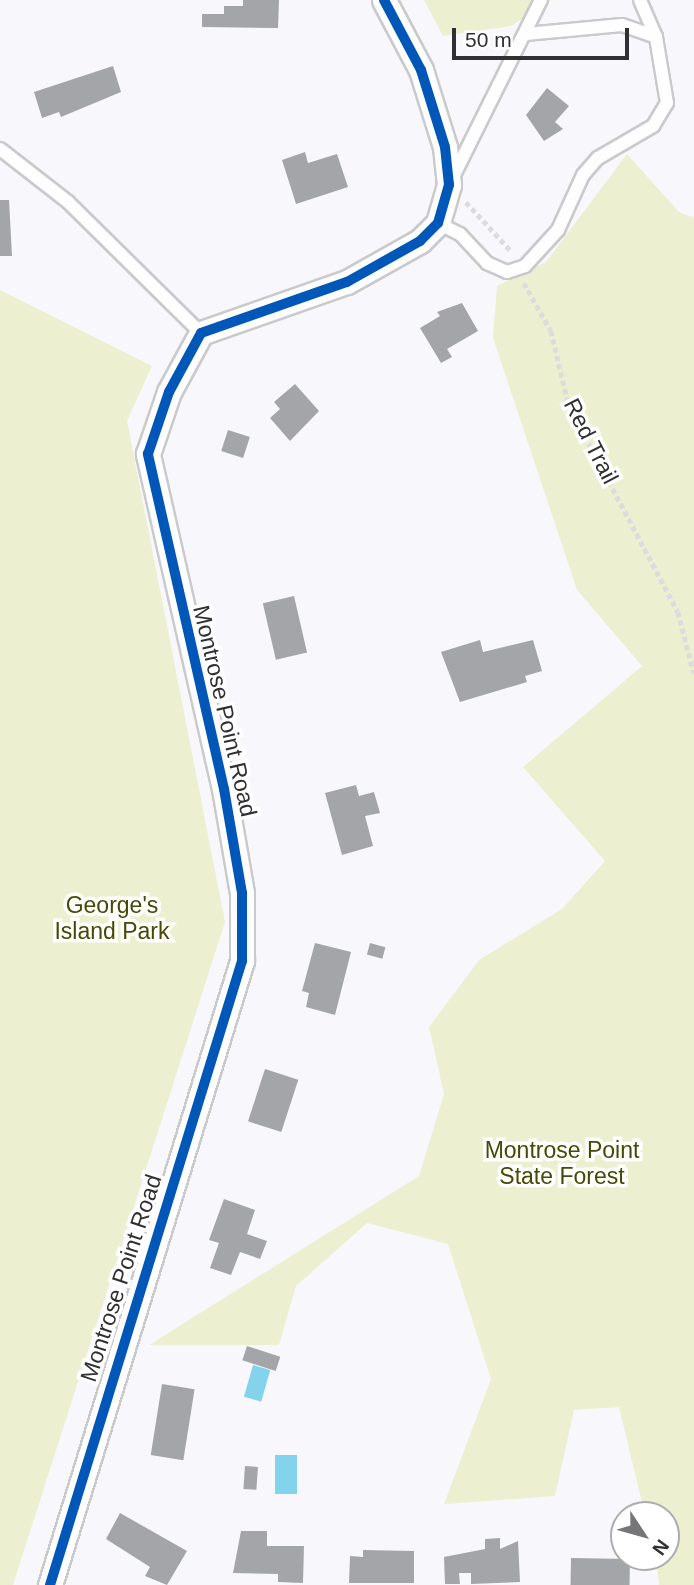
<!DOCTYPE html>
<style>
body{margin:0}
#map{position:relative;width:694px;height:1585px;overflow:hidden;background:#f8f8fc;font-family:Helvetica,sans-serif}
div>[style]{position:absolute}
.green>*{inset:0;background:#ecf0d1}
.water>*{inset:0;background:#84d3ed;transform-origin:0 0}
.building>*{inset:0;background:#a4a5a8;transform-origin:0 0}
.path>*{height:4.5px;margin-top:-2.25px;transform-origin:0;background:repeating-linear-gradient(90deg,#dcdcdd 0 5px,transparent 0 8.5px)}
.roads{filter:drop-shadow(2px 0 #cacacd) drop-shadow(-2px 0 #cacacd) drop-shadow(0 2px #cacacd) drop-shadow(0 -2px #cacacd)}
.lane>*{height:12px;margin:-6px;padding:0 6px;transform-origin:6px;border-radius:6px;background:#fefeff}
.street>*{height:23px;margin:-11.5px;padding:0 11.5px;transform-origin:11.5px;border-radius:11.5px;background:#fefeff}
.cycleway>*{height:10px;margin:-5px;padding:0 5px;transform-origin:5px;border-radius:5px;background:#0057b8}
span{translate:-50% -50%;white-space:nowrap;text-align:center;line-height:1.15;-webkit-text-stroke:7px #fff;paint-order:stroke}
.street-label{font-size:23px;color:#303033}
.park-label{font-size:23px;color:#464a04}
.north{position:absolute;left:610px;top:1501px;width:70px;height:70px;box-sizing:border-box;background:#fff;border:2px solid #acacad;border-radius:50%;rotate:126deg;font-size:19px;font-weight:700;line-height:28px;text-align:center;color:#303033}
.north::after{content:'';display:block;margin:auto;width:24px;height:32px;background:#767679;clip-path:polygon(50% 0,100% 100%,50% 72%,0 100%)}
.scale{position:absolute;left:452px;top:28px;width:177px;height:32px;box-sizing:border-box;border:4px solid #303033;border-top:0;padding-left:9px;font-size:21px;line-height:24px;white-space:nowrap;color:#303033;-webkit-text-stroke:5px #fff;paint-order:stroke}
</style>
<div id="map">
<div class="green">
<i style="clip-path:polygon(424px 0,552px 0,511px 26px,443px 36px)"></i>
<i style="clip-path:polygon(627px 154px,679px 212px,694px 218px,694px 1585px,659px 1585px,656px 1557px,666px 1557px,666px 1515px,645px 1515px,619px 1407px,574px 1410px,555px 1496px,444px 1504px,491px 1379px,448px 1244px,367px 1223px,296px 1286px,279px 1345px,149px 1345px,419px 1176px,444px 1094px,429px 1027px,479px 960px,562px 909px,605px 861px,523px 767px,642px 666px,577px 590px,493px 338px,497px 286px,546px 262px)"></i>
<i style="clip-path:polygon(0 290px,152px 366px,127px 421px,225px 922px,13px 1585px,0 1585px)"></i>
</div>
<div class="water">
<i style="left:253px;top:1365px;width:18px;height:33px;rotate:16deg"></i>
<i style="left:275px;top:1455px;width:22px;height:39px"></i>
</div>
<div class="building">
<i style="clip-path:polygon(243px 0,279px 0,278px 28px,202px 27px,202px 14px,224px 14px,224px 6px,243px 6px)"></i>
<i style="clip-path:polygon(113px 66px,121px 92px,61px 117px,59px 112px,42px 118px,34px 92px)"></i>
<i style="clip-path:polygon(547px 88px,569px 106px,555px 122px,563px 129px,544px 141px,526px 115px)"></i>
<i style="clip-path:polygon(305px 152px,308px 163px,337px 154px,348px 187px,296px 204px,282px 160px)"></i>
<i style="clip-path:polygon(0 200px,9px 200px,12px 256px,0 256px)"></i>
<i style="clip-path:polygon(462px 303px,478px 331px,447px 349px,452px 357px,441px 363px,420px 328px,440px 316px,437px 312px)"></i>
<i style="clip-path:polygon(295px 384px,319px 411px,290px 441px,270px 418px,280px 409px,274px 402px)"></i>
<i style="left:228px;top:430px;width:23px;height:22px;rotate:18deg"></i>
<i style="left:294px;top:596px;width:58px;height:32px;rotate:77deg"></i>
<i style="clip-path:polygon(480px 640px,483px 652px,533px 640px,542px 671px,525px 676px,527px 682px,460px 702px,441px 652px)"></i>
<i style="clip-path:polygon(356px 785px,359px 796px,374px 792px,380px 813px,365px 816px,373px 846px,342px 855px,325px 793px)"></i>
<i style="clip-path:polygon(315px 943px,351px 952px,335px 1015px,306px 1007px,309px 993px,302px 991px)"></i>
<i style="left:370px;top:943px;width:16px;height:12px;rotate:15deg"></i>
<i style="left:265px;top:1069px;width:35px;height:55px;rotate:18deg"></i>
<i style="clip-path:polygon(224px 1199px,255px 1210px,247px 1234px,267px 1241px,260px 1259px,240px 1252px,231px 1275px,210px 1268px,219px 1243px,209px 1240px)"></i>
<i style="left:247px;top:1346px;width:35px;height:15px;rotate:18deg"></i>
<i style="left:162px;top:1384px;width:33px;height:72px;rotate:9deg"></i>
<i style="left:245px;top:1466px;width:13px;height:23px;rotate:4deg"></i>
<i style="clip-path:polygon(120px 1513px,187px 1551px,167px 1585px,145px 1576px,150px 1567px,106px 1539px)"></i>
<i style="clip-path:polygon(241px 1531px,267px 1531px,267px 1546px,304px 1546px,303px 1583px,278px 1582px,278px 1574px,233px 1573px)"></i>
<i style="clip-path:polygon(500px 1538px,500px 1549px,518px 1541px,520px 1582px,471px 1584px,471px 1573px,459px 1573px,460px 1584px,445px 1584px,444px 1557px,485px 1549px,485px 1539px)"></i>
<i style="clip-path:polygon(363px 1550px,414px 1551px,414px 1583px,349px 1583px,350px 1556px,363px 1557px)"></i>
<i style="left:571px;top:1558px;width:59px;height:27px;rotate:1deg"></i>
</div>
<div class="path">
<i style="left:466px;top:202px;width:68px;rotate:47.4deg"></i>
<i style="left:524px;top:283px;width:55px;rotate:60.6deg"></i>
<i style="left:551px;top:331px;width:77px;rotate:76.5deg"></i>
<i style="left:569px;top:406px;width:233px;rotate:62.1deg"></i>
<i style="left:678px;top:612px;width:63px;rotate:75.3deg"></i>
</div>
<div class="roads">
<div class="lane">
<i style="left:526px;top:34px;width:96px;rotate:-5.4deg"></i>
<i style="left:622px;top:25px;width:36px;rotate:19deg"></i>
<i style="left:656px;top:37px;width:40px;rotate:-113.4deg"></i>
<i style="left:0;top:149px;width:86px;rotate:37.9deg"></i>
<i style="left:68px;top:202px;width:187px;rotate:44.6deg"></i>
<i style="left:451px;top:181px;width:202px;rotate:-63.6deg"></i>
<i style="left:438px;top:223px;width:25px;rotate:27deg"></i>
<i style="left:460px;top:234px;width:40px;rotate:47deg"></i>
<i style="left:487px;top:263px;width:22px;rotate:24deg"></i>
<i style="left:507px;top:272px;width:19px;rotate:-18deg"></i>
<i style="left:525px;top:266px;width:49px;rotate:-47.5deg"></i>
<i style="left:558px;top:230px;width:60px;rotate:-65.6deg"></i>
<i style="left:583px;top:175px;width:23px;rotate:-49deg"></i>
<i style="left:598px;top:158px;width:64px;rotate:-30.2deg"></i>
<i style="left:653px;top:126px;width:27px;rotate:-59deg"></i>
<i style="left:667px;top:103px;width:67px;rotate:-99.5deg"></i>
</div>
<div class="street">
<i style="left:50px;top:1585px;width:653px;rotate:-72.9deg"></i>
<i style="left:242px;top:961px;width:68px;rotate:-90deg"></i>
<i style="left:242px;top:893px;width:106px;rotate:-99.8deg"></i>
<i style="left:224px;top:789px;width:344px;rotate:-102.8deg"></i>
<i style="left:148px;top:454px;width:65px;rotate:-71.3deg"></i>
<i style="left:169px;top:392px;width:67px;rotate:-61.5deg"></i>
<i style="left:201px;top:333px;width:155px;rotate:-19.3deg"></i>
<i style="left:347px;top:282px;width:84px;rotate:-29.3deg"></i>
<i style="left:420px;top:241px;width:25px;rotate:-45deg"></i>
<i style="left:438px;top:223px;width:40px;rotate:-74deg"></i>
<i style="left:449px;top:185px;width:38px;rotate:-96deg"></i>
<i style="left:445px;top:147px;width:81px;rotate:-107.3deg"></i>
<i style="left:421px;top:70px;width:79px;rotate:-117.9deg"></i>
</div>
</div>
<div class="cycleway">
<i style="left:50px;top:1585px;width:653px;rotate:-72.9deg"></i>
<i style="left:242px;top:961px;width:68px;rotate:-90deg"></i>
<i style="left:242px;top:893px;width:106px;rotate:-99.8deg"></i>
<i style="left:224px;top:789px;width:344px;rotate:-102.8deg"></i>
<i style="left:148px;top:454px;width:65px;rotate:-71.3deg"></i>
<i style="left:169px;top:392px;width:67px;rotate:-61.5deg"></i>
<i style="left:201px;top:333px;width:155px;rotate:-19.3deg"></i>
<i style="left:347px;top:282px;width:84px;rotate:-29.3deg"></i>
<i style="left:420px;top:241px;width:25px;rotate:-45deg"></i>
<i style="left:438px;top:223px;width:40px;rotate:-74deg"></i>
<i style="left:449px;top:185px;width:38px;rotate:-96deg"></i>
<i style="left:445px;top:147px;width:81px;rotate:-107.3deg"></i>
<i style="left:421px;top:70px;width:79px;rotate:-117.9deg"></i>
</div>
<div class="street-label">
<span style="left:591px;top:441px;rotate:63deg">Red Trail</span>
<span style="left:225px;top:711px;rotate:77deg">Montrose Point Road</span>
<span style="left:121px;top:1278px;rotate:-72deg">Montrose Point Road</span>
</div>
<div class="park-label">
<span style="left:112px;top:918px">George's<br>Island Park</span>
<span style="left:562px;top:1163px">Montrose Point<br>State Forest</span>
</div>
<div class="north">N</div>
<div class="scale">50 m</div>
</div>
